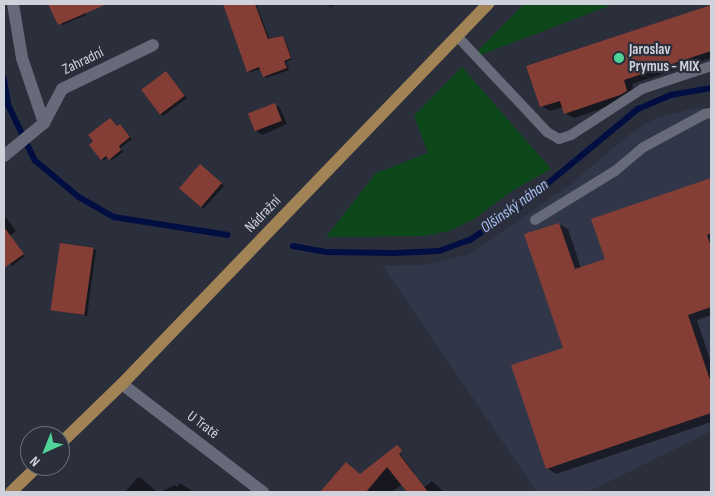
<!DOCTYPE html>
<meta charset="utf-8">
<style>
body{margin:0}
#map{position:relative;width:715px;height:496px;overflow:hidden;background:#2b2e3b;font-family:"Sofia Sans Condensed",sans-serif}
div>[style]{position:absolute}
.built>*{inset:0;background:#313749}
.green>*{inset:0;background:#0d481a}
.shadow>*{inset:0;background:#0007}
.stream>*{height:5.5px;margin:-2.75px;padding:0 2.75px;transform-origin:2.75px;border-radius:2.75px;background:#000e41}
.building>*{inset:0;background:#853e35;transform-origin:0 0}
.lane>*{height:10px;margin:-5px;padding:0 5px;transform-origin:5px;border-radius:5px;background:#676b79}
.street>*{height:12px;margin:-6px;padding:0 6px;transform-origin:6px;border-radius:6px;background:#676b79}
.primary>*{height:12px;margin:-6px;padding:0 6px;transform-origin:6px;border-radius:6px;background:#a18356}
.dots>*{width:14px;height:14px;translate:-50% -50%;box-sizing:border-box;border:2px solid #2b2e3b;border-radius:50%}
span{translate:-50% -50%;white-space:nowrap;text-align:center;line-height:1.15;-webkit-text-stroke:4.5px #2b2e3b;paint-order:stroke}
.poi-label{font-size:15px;color:#cfd2da;font-weight:700}
.left{translate:0 -50%;text-align:left}
.street-label{font-size:15px;color:#cfd2da}
.water-label{font-size:16px;color:#a6c1f4;font-style:italic}
.frame{position:absolute;inset:0;border:5px solid #cfd2da;pointer-events:none}
.north{position:absolute;left:20px;top:426px;width:50px;height:50px;box-sizing:border-box;background:#2b2e3b;border:1px solid #6d707b;border-radius:50%;rotate:224deg;font-size:14px;font-weight:700;line-height:20px;text-align:center;color:#cfd2da}
.north::after{content:'';display:block;margin:auto;width:18px;height:22px;background:#50d398;clip-path:polygon(50% 0,100% 100%,50% 72%,0 100%)}
</style>
<div id="map">
<div class="built">
<i style="clip-path:polygon(711px 107px,711px 431px,588px 492px,537px 492px,383px 266px,424px 265px,470px 254px,570px 185px,626px 137px,653px 119px,692px 109px)"></i>
</div>
<div class="green">
<i style="clip-path:polygon(524px 4px,614px 4px,470px 59px)"></i>
<i style="clip-path:polygon(462px 67px,551px 169px,512px 191px,474px 219px,449px 231px,424px 236px,326px 237px,376px 173px,428px 153px,414px 116px)"></i>
</div>
<div class="shadow">
<i style="clip-path:polygon(49px 4px,81px 4px,86px 15px,62px 25px)"></i>
<i style="clip-path:polygon(233px 4px,256px 4px,270px 40px,285px 39px,292px 59px,286px 62px,289px 70px,266px 78px,261px 69px,251px 72px,248px 71px,226px 6px)"></i>
<i style="clip-path:polygon(327px 4px,338px 4px,330px 7px)"></i>
<i style="clip-path:polygon(711px 6px,711px 58px,632px 84px,635px 95px,629px 99px,574px 118px,565px 113px,563px 107px,550px 111px,542px 106px,528px 66px)"></i>
<i style="clip-path:polygon(166px 72px,187px 98px,163px 116px,161px 114px)"></i>
<i style="clip-path:polygon(275px 105px,280px 108px,287px 124px,262px 135px,256px 131px)"></i>
<i style="clip-path:polygon(110px 119px,118px 127px,122px 127px,132px 139px,120px 148px,123px 152px,112px 160px,108px 157px,104px 161px,102px 159px)"></i>
<i style="clip-path:polygon(203px 167px,224px 186px,204px 208px,201px 207px)"></i>
<i style="clip-path:polygon(711px 179px,711px 315px,697px 320px,711px 363px,711px 422px,556px 474px,547px 468px,565px 348px,559px 224px,568px 229px,581px 268px,606px 260px,593px 219px)"></i>
<i style="clip-path:polygon(4px 215px,16px 231px,10px 236px,25px 256px,12px 266px,4px 257px)"></i>
<i style="clip-path:polygon(94px 249px,96px 250px,87px 316px,53px 310px)"></i>
<i style="clip-path:polygon(397px 450px,415px 474px,392px 492px,331px 492px,326px 488px,360px 475px)"></i>
<i style="clip-path:polygon(138px 477px,141px 478px,157px 492px,125px 492px)"></i>
<i style="clip-path:polygon(432px 481px,444px 492px,418px 492px)"></i>
<i style="clip-path:polygon(180px 483px,194px 492px,160px 492px,175px 485px,177px 487px)"></i>
</div>
<div class="stream">
<i style="left:4px;top:78px;width:28px;rotate:80deg"></i>
<i style="left:9px;top:106px;width:60px;rotate:64.3deg"></i>
<i style="left:35px;top:160px;width:57px;rotate:40.1deg"></i>
<i style="left:79px;top:197px;width:40px;rotate:29.7deg"></i>
<i style="left:114px;top:217px;width:115px;rotate:9deg"></i>
<i style="left:293px;top:246px;width:36px;rotate:10deg"></i>
<i style="left:328px;top:252px;width:66px;rotate:0.9deg"></i>
<i style="left:394px;top:253px;width:45px;rotate:-2.5deg"></i>
<i style="left:439px;top:251px;width:33px;rotate:-20deg"></i>
<i style="left:470px;top:240px;width:64px;rotate:-34.2deg"></i>
<i style="left:523px;top:204px;width:149px;rotate:-39.6deg"></i>
<i style="left:638px;top:109px;width:36px;rotate:-23deg"></i>
<i style="left:671px;top:95px;width:41px;rotate:-9.9deg"></i>
</div>
<div class="building">
<i style="clip-path:polygon(48px 4px,107px 4px,58px 25px)"></i>
<i style="clip-path:polygon(223px 4px,255px 4px,268px 39px,283px 36px,291px 58px,284px 61px,287px 68px,263px 77px,259px 67px,247px 72px)"></i>
<i style="clip-path:polygon(711px 5px,711px 51px,624px 80px,627px 91px,620px 95px,564px 114px,560px 101px,540px 107px,526px 66px)"></i>
<i style="left:166px;top:71px;width:31px;height:31px;rotate:53deg"></i>
<i style="left:275px;top:103px;width:19px;height:29px;rotate:69deg"></i>
<i style="clip-path:polygon(110px 118px,117px 126px,120px 124px,130px 137px,119px 146px,121px 150px,109px 160px,106px 156px,101px 160px,89px 145px,93px 141px,88px 135px)"></i>
<i style="left:200px;top:164px;width:29px;height:32px;rotate:41deg"></i>
<i style="clip-path:polygon(711px 178px,711px 233px,707px 235px,711px 247px,711px 307px,688px 315px,711px 383px,711px 413px,546px 469px,511px 365px,563px 348px,524px 234px,559px 223px,575px 269px,605px 259px,591px 219px)"></i>
<i style="clip-path:polygon(4px 227px,24px 254px,4px 268px)"></i>
<i style="left:60px;top:243px;width:34px;height:68px;rotate:8deg"></i>
<i style="clip-path:polygon(397px 445px,402px 450px,399px 454px,428px 492px,407px 492px,387px 467px,366px 492px,320px 492px,346px 462px,360px 474px)"></i>
</div>
<div class="lane">
<i style="left:457px;top:36px;width:132px;rotate:46.8deg"></i>
<i style="left:547px;top:132px;width:14px;rotate:30deg"></i>
<i style="left:559px;top:139px;width:13px;rotate:-18deg"></i>
<i style="left:571px;top:135px;width:85px;rotate:-32.9deg"></i>
<i style="left:642px;top:89px;width:73px;rotate:-18.4deg"></i>
<i style="left:535px;top:220px;width:94px;rotate:-31.5deg"></i>
<i style="left:615px;top:171px;width:35px;rotate:-40deg"></i>
<i style="left:642px;top:148px;width:72px;rotate:-28.4deg"></i>
<i style="left:705px;top:114px;width:6px;rotate:-9deg"></i>
</div>
<div class="street">
<i style="left:13px;top:4px;width:55px;rotate:80.5deg"></i>
<i style="left:22px;top:58px;width:69px;rotate:71.3deg"></i>
<i style="left:4px;top:156px;width:52px;rotate:-39.5deg"></i>
<i style="left:44px;top:123px;width:38px;rotate:-62deg"></i>
<i style="left:62px;top:89px;width:101px;rotate:-25.8deg"></i>
<i style="left:122px;top:384px;width:178px;rotate:37.5deg"></i>
</div>
<div class="primary">
<i style="left:60px;top:444px;width:86px;rotate:-44.1deg"></i>
<i style="left:122px;top:384px;width:528px;rotate:-46.08deg"></i>
<i style="left:11px;top:492px;width:37px;rotate:-44deg"></i>
</div>
<div class="dots">
<i style="left:619px;top:58px;background:#50d398"></i>
</div>
<div class="poi-label">
<span class="left" style="left:629px;top:58px">Jaroslav<br>Prymus - MIX</span>
</div>
<div class="street-label">
<span style="left:83px;top:61px;rotate:-26deg">Zahradní</span>
<span style="left:263px;top:214px;rotate:-46deg">Nádražní</span>
<span style="left:203px;top:425px;rotate:37deg">U Tratě</span>
</div>
<div class="water-label">
<span style="left:515px;top:207px;rotate:-36deg">Olšinský náhon</span>
</div>
<div class="frame"></div>
<div class="north">N</div>
</div>
